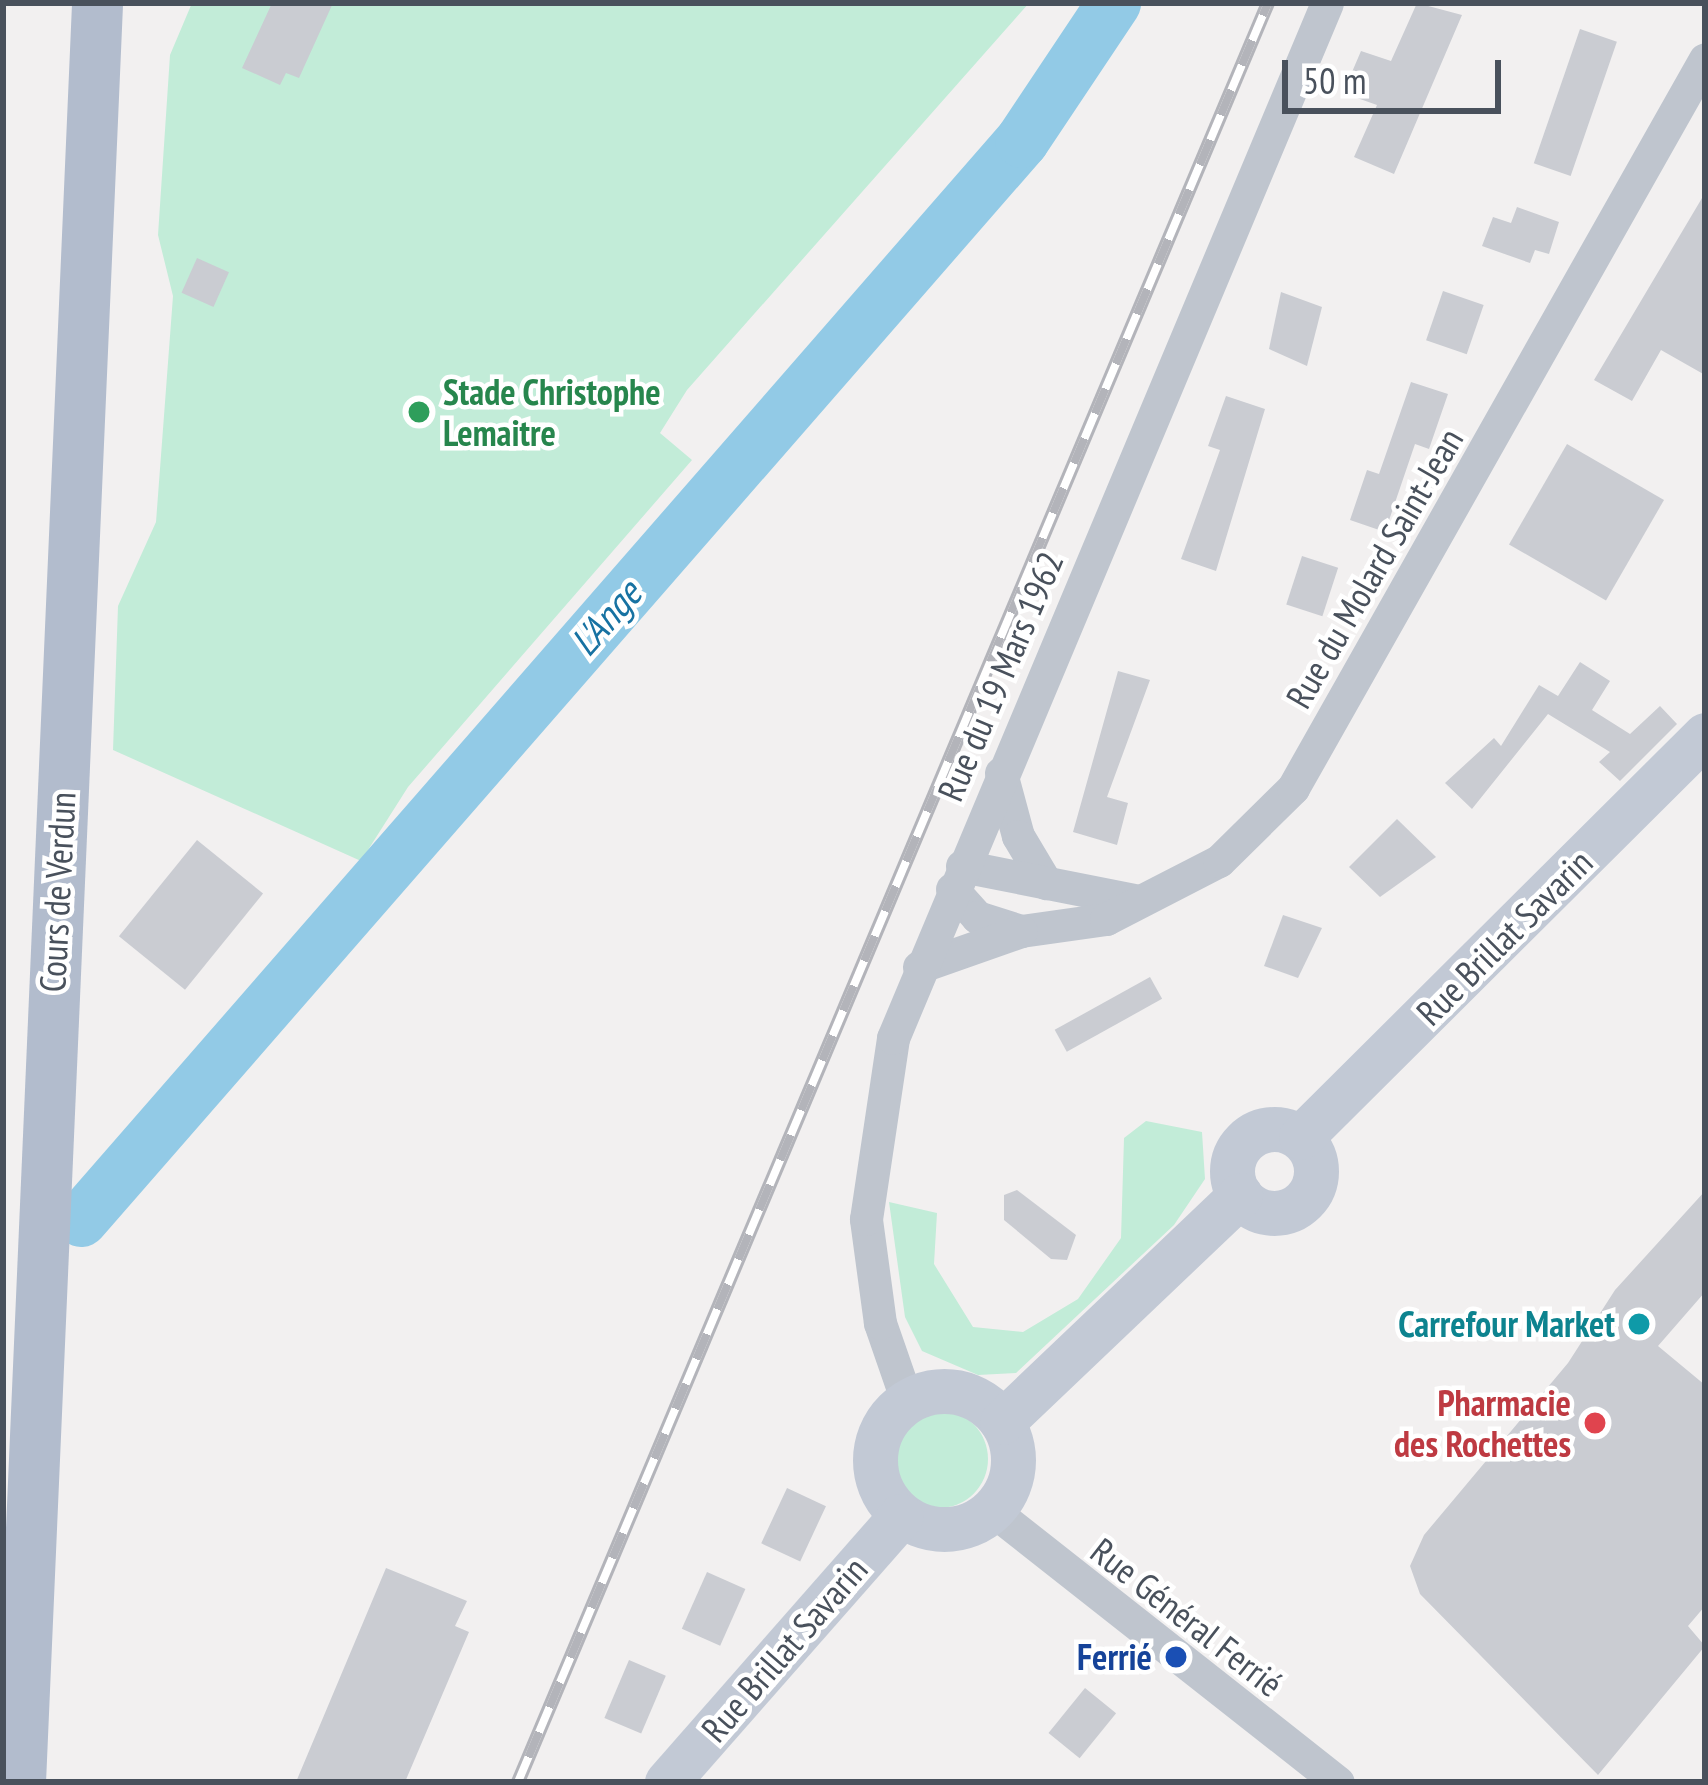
<!DOCTYPE html>
<meta charset="utf-8">
<style>
body{margin:0}
#map{position:relative;width:1708px;height:1785px;overflow:hidden;background:#f2f0f0;font-family:"PT Sans Narrow",sans-serif}
div>[style]{position:absolute}
.green>*{inset:0;background:#c2ecd8}
.round{border-radius:50%}
.river>*{height:54px;margin:-27px;padding:0 27px;transform-origin:27px;border-radius:27px;background:#92cae6}
.building>*{inset:0;background:#caccd2;transform-origin:0 0}
.street>*{height:33px;margin:-16.5px;padding:0 16.5px;transform-origin:16.5px;border-radius:16.5px;background:#bfc5ce}
.secondary>*{height:45px;margin:-22.5px;padding:0 22.5px;transform-origin:22.5px;border-radius:22.5px;background:#c2c9d5}
.secondary>.ring{margin:-22.5px;padding:0;box-sizing:content-box;background:none;border:45px solid #c2c9d5;border-radius:50%}
.primary>*{height:51px;margin:-25.5px;padding:0 25.5px;transform-origin:25.5px;border-radius:25.5px;background:#b2bccd}
.rail>*{height:14px;margin-top:-7px;transform-origin:0;background:repeating-linear-gradient(90deg,#fff 0 27px,#b3b4ba 0 54px);box-sizing:border-box;border-block:3px solid #b3b4ba}
.dots>*{width:33px;height:33px;translate:-50% -50%;box-sizing:border-box;border:6px solid #fff;border-radius:50%}
span{translate:-50% -50%;white-space:nowrap;text-align:center;line-height:1.15;-webkit-text-stroke:9px #fff;paint-order:stroke}
.leisure-label{font-size:36px;color:#27864d;font-weight:700}
.left{translate:0 -50%;text-align:left}
.street-label{font-size:36px;color:#49515c}
.culture-label{font-size:36px;color:#0d838f;font-weight:700}
.right{translate:-100% -50%;text-align:right}
.health-label{font-size:36px;color:#be3a42;font-weight:700}
.transit-label{font-size:36px;color:#164399;font-weight:700}
.water-label{font-size:39px;color:#1772a2;font-style:italic}
.frame{position:absolute;inset:0;border:6px solid #49515c;pointer-events:none}
.scale{position:absolute;left:1282px;top:60px;width:219px;height:54px;box-sizing:border-box;border:6px solid #49515c;border-top:0;padding-left:15px;font-size:36px;line-height:42px;white-space:nowrap;color:#49515c;-webkit-text-stroke:9px #fff;paint-order:stroke}
</style>
<div id="map">
<div class="green">
<i style="clip-path:polygon(192px 3px,1029px 3px,687px 390px,660px 433px,692px 460px,408px 787px,361px 861px,113px 750px,118px 606px,156px 522px,173px 296px,158px 235px,170px 55px)"></i>
<i style="clip-path:polygon(1146px 1121px,1202px 1132px,1205px 1179px,1174px 1225px,1016px 1373px,978px 1375px,922px 1351px,905px 1317px,889px 1202px,937px 1213px,934px 1264px,973px 1327px,1023px 1332px,1078px 1299px,1121px 1238px,1124px 1138px)"></i>
<i class="round" style="left:890px;top:1410px;width:98px;height:98px"></i>
</div>
<div class="river">
<i style="left:81px;top:1220px;width:1432px;rotate:-48.91deg"></i>
<i style="left:1022px;top:141px;width:166px;rotate:-56.3deg"></i>
</div>
<div class="building">
<i style="clip-path:polygon(272px 3px,333px 3px,299px 78px,286px 73px,280px 85px,242px 68px)"></i>
<i style="clip-path:polygon(1417px 3px,1462px 15px,1394px 174px,1354px 157px,1377px 105px,1343px 93px,1361px 51px,1391px 61px)"></i>
<i style="left:1580px;top:29px;width:39px;height:142px;rotate:19deg"></i>
<i style="clip-path:polygon(1705px 193px,1705px 375px,1661px 350px,1632px 401px,1594px 380px)"></i>
<i style="clip-path:polygon(1517px 207px,1559px 222px,1549px 254px,1535px 250px,1530px 263px,1482px 246px,1493px 217px,1511px 223px)"></i>
<i style="left:197px;top:258px;width:35px;height:38px;rotate:24deg"></i>
<i style="left:1443px;top:291px;width:43px;height:52px;rotate:19deg"></i>
<i style="clip-path:polygon(1281px 292px,1322px 307px,1307px 366px,1269px 349px)"></i>
<i style="clip-path:polygon(1411px 382px,1448px 394px,1429px 449px,1415px 444px,1385px 532px,1350px 520px,1367px 470px,1379px 474px)"></i>
<i style="clip-path:polygon(1226px 396px,1265px 409px,1216px 571px,1181px 559px,1220px 450px,1208px 446px)"></i>
<i style="left:1567px;top:444px;width:112px;height:116px;rotate:30deg"></i>
<i style="left:1302px;top:556px;width:38px;height:51px;rotate:18deg"></i>
<i style="clip-path:polygon(1580px 662px,1610px 681px,1592px 710px,1630px 734px,1660px 706px,1677px 724px,1620px 781px,1599px 762px,1610px 752px,1548px 714px,1472px 809px,1445px 783px,1494px 738px,1501px 746px,1539px 685px,1558px 696px)"></i>
<i style="clip-path:polygon(1118px 671px,1150px 680px,1107px 797px,1128px 803px,1117px 845px,1073px 832px)"></i>
<i style="clip-path:polygon(1397px 819px,1436px 857px,1380px 897px,1349px 867px)"></i>
<i style="left:197px;top:840px;width:85px;height:124px;rotate:39deg"></i>
<i style="clip-path:polygon(1283px 915px,1322px 928px,1298px 978px,1264px 966px)"></i>
<i style="left:1150px;top:977px;width:25px;height:109px;rotate:61deg"></i>
<i style="clip-path:polygon(1017px 1190px,1076px 1235px,1067px 1260px,1051px 1259px,1004px 1220px,1004px 1195px)"></i>
<i style="clip-path:polygon(1705px 1191px,1705px 1292px,1658px 1346px,1705px 1385px,1705px 1606px,1688px 1626px,1705px 1646px,1598px 1775px,1420px 1594px,1410px 1566px,1424px 1535px,1568px 1363px,1615px 1290px)"></i>
<i style="left:787px;top:1488px;width:43px;height:61px;rotate:25deg"></i>
<i style="clip-path:polygon(386px 1568px,467px 1601px,455px 1626px,469px 1632px,405px 1782px,296px 1782px)"></i>
<i style="left:707px;top:1572px;width:42px;height:62px;rotate:24deg"></i>
<i style="left:629px;top:1660px;width:40px;height:63px;rotate:23deg"></i>
<i style="left:1085px;top:1688px;width:40px;height:58px;rotate:39deg"></i>
</div>
<div class="street">
<i style="left:1001px;top:773px;width:65px;rotate:74.9deg"></i>
<i style="left:1018px;top:836px;width:55px;rotate:59.2deg"></i>
<i style="left:962px;top:866px;width:179px;rotate:11.2deg"></i>
<i style="left:952px;top:889px;width:38px;rotate:48deg"></i>
<i style="left:977px;top:917px;width:46px;rotate:17.7deg"></i>
<i style="left:1021px;top:931px;width:86px;rotate:-8deg"></i>
<i style="left:1106px;top:919px;width:127px;rotate:-27.2deg"></i>
<i style="left:1219px;top:861px;width:104px;rotate:-44.6deg"></i>
<i style="left:1293px;top:788px;width:837px;rotate:-60.53deg"></i>
<i style="left:919px;top:967px;width:108px;rotate:-19.4deg"></i>
<i style="left:907px;top:1401px;width:83px;rotate:-109.1deg"></i>
<i style="left:880px;top:1323px;width:105px;rotate:-97.7deg"></i>
<i style="left:866px;top:1219px;width:183px;rotate:-81.5deg"></i>
<i style="left:893px;top:1038px;width:1122px;rotate:-67.25deg"></i>
<i style="left:992px;top:1510px;width:440px;rotate:38.2deg"></i>
</div>
<div class="secondary">
<i class="ring" style="left:1232px;top:1129px;width:39px;height:39px"></i>
<i style="left:1301px;top:1137px;width:570px;rotate:-44.86deg"></i>
<i class="ring" style="left:875px;top:1391px;width:93px;height:93px"></i>
<i style="left:1002px;top:1422px;width:329px;rotate:-43.6deg"></i>
<i style="left:667px;top:1782px;width:354px;rotate:-48.7deg"></i>
</div>
<div class="primary">
<i style="left:20px;top:1782px;width:1781px;rotate:-87.52deg"></i>
</div>
<div class="rail">
<i style="left:518px;top:1782px;width:1931px;rotate:-67.14deg"></i>
</div>
<div class="dots">
<i style="left:419px;top:412px;background:#2e9e5b"></i>
<i style="left:1639px;top:1324px;background:#0f9aa8"></i>
<i style="left:1595px;top:1423px;background:#e0444e"></i>
<i style="left:1176px;top:1657px;background:#1a4fb4"></i>
</div>
<div class="leisure-label">
<span class="left" style="left:443px;top:412px">Stade Christophe<br>Lemaitre</span>
</div>
<div class="street-label">
<span style="left:1374px;top:568px;rotate:-60deg">Rue du Molard Saint-Jean</span>
<span style="left:1000px;top:676px;rotate:-67deg">Rue du 19 Mars 1962</span>
<span style="left:57px;top:892px;rotate:-87deg">Cours de Verdun</span>
<span style="left:1504px;top:937px;rotate:-45deg">Rue Brillat Savarin</span>
<span style="left:1187px;top:1617px;rotate:38deg">Rue Général Ferrié</span>
<span style="left:784px;top:1649px;rotate:-49deg">Rue Brillat Savarin</span>
</div>
<div class="culture-label">
<span class="right" style="left:1615px;top:1324px">Carrefour Market</span>
</div>
<div class="health-label">
<span class="right" style="left:1571px;top:1423px">Pharmacie<br>des Rochettes</span>
</div>
<div class="transit-label">
<span class="right" style="left:1152px;top:1657px">Ferrié</span>
</div>
<div class="water-label">
<span style="left:606px;top:618px;rotate:-49deg">L'Ange</span>
</div>
<div class="frame"></div>
<div class="scale">50 m</div>
</div>
